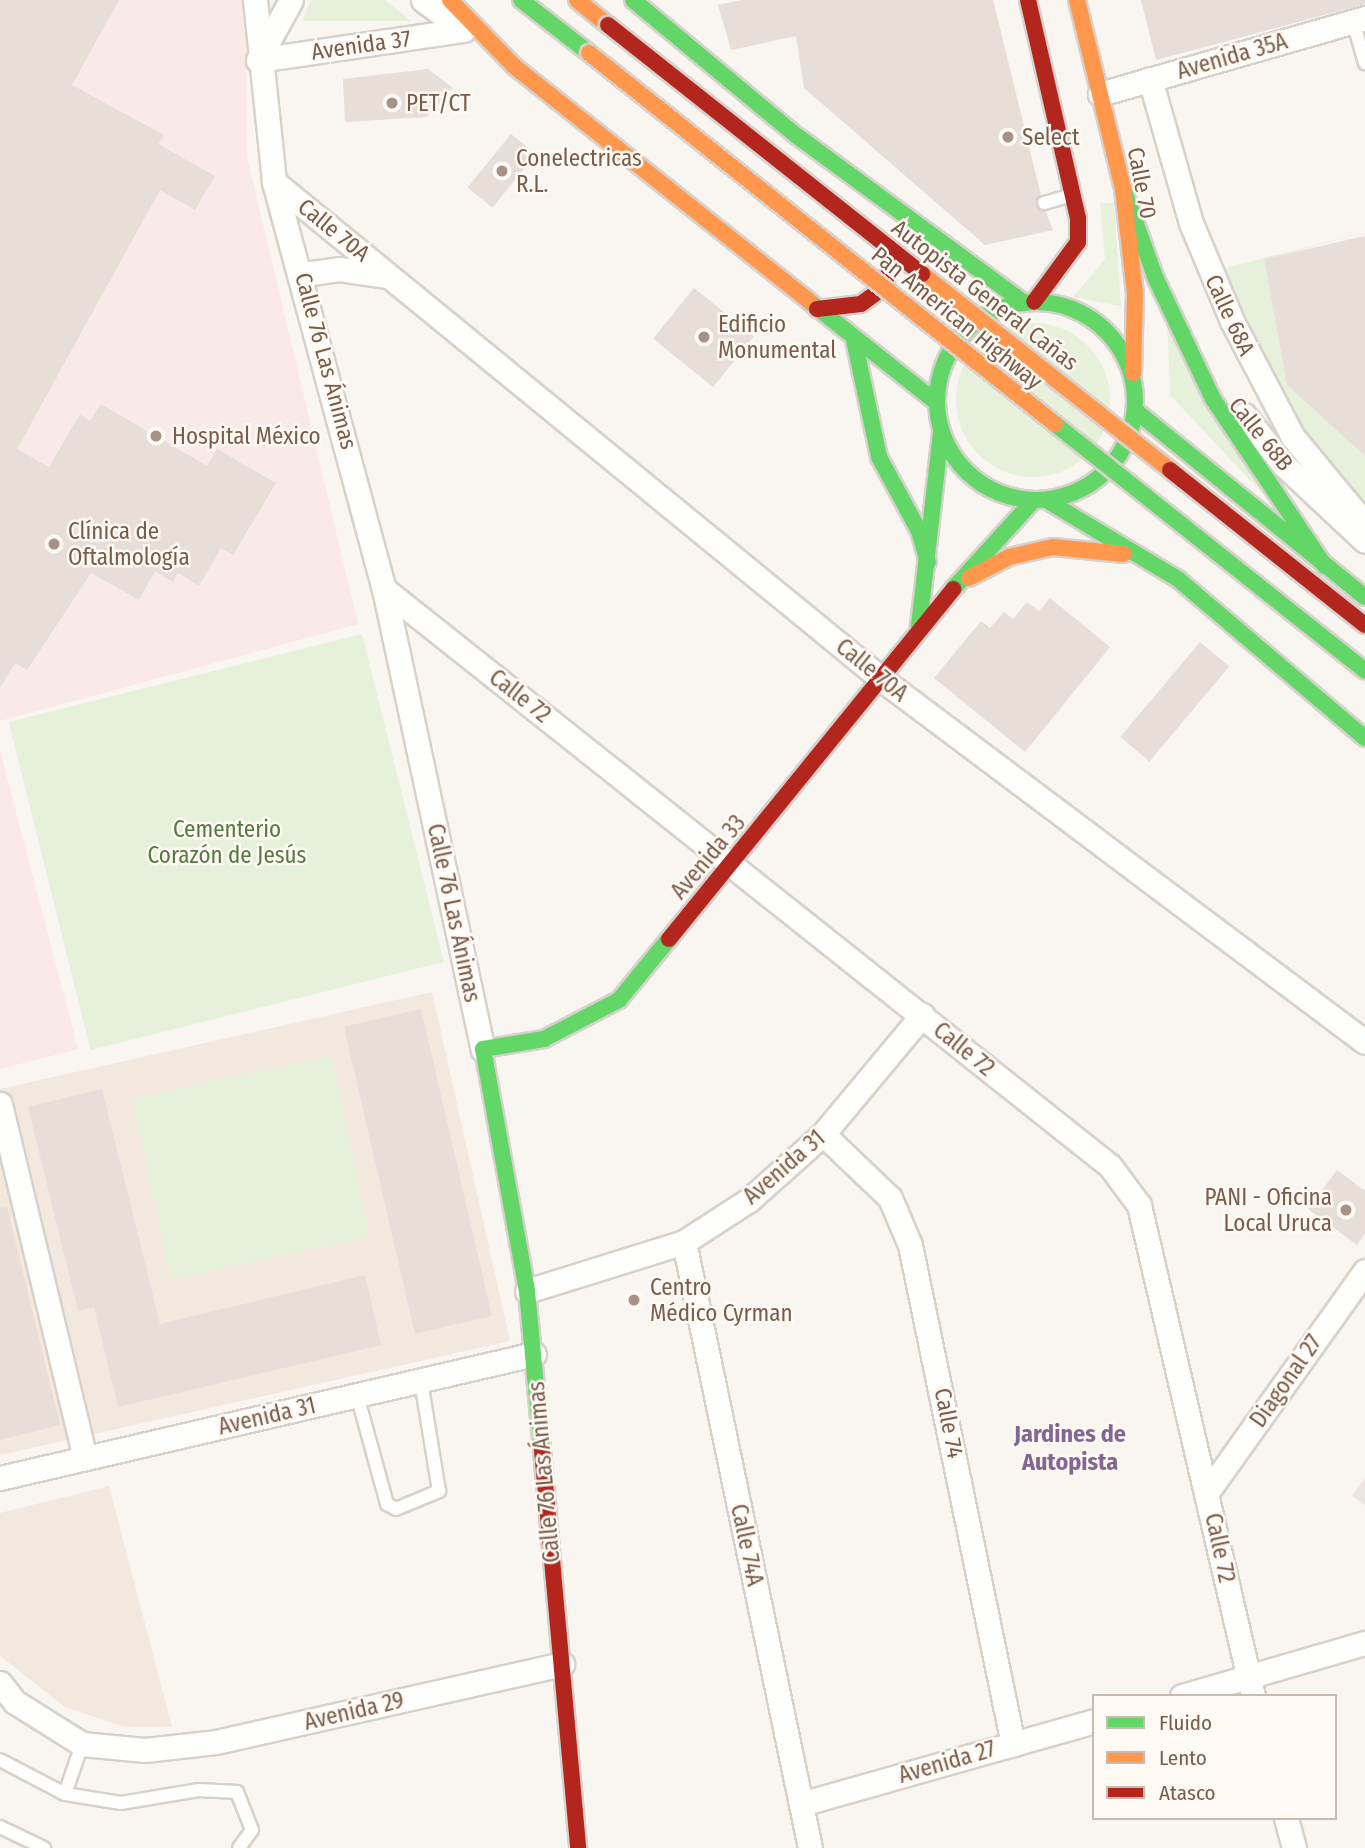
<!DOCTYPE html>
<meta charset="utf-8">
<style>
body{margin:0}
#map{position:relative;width:1365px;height:1848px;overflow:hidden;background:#f9f5f0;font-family:"Fira Sans Condensed",sans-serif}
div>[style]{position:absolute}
.residential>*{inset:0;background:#f2e8de}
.industrial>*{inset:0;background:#ede5e0}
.medical>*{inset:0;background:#fae9e9}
.green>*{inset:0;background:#e7f0db;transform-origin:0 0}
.round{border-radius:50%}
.building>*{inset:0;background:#e6ded7;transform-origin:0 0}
.roads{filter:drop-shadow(2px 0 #d7d1cb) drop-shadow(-2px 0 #d7d1cb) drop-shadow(0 2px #d7d1cb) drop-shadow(0 -2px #d7d1cb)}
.lane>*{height:12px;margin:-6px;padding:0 6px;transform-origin:6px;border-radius:6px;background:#fefefd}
.street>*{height:23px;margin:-11.5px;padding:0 11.5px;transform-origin:11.5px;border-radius:11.5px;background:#fefefd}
.fast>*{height:16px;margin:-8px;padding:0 8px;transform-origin:8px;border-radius:8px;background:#63d668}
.fast>.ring{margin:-8px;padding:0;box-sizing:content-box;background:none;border:16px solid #63d668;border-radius:50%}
.slow>*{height:16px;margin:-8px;padding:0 8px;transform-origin:8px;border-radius:8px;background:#ff974d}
.jam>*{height:16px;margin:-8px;padding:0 8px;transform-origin:8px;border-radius:8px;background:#b3261e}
.bridges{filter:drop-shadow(2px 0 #dad1cc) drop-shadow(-2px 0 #dad1cc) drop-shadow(0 2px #dad1cc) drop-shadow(0 -2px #dad1cc)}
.fast-bridge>*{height:16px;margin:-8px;padding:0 8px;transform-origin:8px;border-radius:8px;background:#63d668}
.slow-bridge>*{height:16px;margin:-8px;padding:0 8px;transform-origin:8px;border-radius:8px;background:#ff974d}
.jam-bridge>*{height:16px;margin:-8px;padding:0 8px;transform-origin:8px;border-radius:8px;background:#b3261e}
.dots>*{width:19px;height:19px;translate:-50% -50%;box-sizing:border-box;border:4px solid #fffaf3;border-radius:50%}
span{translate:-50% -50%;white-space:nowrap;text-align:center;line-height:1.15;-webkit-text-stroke:5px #fffaf3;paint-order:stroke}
.street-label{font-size:23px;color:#7a5c4d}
.poi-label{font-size:23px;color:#7a5c4d}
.left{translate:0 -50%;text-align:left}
.right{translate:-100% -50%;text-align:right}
.park-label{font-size:23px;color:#537a41}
.neighbourhood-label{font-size:24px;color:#846695;font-weight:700}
.legend{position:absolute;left:1092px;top:1694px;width:245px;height:126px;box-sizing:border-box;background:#fffaf3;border:2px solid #cabbb1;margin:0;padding:9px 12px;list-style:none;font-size:21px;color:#7a5c4d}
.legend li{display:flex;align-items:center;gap:14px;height:35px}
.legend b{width:35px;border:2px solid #cabbb1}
</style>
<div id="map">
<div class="residential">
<i style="clip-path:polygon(432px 992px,510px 1341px,0 1455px,0 1089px)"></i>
<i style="clip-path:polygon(109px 1486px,172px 1727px,124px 1727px,65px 1707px,0 1656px,0 1513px)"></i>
</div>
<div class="industrial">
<i style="clip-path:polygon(1365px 1478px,1365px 1506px,1352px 1496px)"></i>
</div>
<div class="medical">
<i style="clip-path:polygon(0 0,246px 0,247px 157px,358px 624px,0 721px)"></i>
<i style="clip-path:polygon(0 751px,78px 1049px,0 1069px)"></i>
</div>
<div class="green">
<i style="clip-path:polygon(311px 0,385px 0,411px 21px,302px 21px)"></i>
<i style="clip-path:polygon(1100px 203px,1114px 203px,1121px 306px,1073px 297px,1105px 259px)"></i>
<i style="clip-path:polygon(1365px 232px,1264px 260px,1287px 385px,1365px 456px,1365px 504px,1303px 432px,1222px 269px)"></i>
<i style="clip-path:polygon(1167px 319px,1262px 493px,1170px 395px)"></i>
<i class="round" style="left:956px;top:323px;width:154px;height:154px"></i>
<i style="left:362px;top:634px;width:338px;height:364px;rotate:76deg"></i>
<i style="left:332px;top:1056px;width:185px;height:204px;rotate:78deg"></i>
</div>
<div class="building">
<i style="clip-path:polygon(0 0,119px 0,72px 85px,164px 135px,158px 144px,215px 176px,195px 210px,160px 190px,17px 449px,49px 467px,80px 414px,90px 421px,101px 404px,207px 466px,217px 449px,276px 483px,233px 555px,221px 548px,199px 586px,178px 573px,173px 582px,155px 571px,139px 600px,91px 573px,27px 670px,15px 663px,0 688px)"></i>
<i style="clip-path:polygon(742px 0,993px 0,1041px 195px,1035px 205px,1046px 211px,1053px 230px,985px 245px,804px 88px,796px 36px,731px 50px,718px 5px)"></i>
<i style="clip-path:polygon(1141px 0,1365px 0,1365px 4px,1156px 60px)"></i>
<i style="clip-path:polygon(428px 69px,453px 88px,427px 117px,345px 122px,343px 79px)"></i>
<i style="left:511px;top:134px;width:32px;height:69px;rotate:39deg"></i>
<i style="clip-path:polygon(1365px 236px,1365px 456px,1287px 385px,1264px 259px)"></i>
<i style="left:694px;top:288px;width:77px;height:65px;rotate:39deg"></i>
<i style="clip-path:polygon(1050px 598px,1110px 647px,1025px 752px,934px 678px,981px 621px,990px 628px,1004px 612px,1013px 619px,1027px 602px,1039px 611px)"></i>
<i style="left:1200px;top:642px;width:38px;height:124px;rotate:40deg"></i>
<i style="left:421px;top:1009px;width:315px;height:79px;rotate:77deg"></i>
<i style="clip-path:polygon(102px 1089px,160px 1324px,365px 1275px,381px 1345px,118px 1407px,94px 1307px,78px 1311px,28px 1107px)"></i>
<i style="clip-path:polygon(1337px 1170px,1365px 1191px,1365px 1233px,1357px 1245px,1308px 1209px)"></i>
<i style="clip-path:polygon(7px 1207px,60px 1425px,0 1440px,0 1208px)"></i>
</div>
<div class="roads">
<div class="lane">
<i style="left:1353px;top:21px;width:44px;rotate:74.1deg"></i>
<i style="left:1044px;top:203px;width:26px;rotate:-16deg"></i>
<i style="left:357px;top:1395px;width:113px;rotate:74.6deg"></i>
<i style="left:387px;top:1504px;width:10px;rotate:29deg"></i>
<i style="left:396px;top:1509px;width:47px;rotate:-22.7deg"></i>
<i style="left:439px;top:1491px;width:111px;rotate:-99.3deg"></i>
<i style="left:0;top:1760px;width:73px;rotate:27.6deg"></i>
<i style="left:65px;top:1794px;width:57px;rotate:9.1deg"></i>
<i style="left:121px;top:1803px;width:79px;rotate:-9.5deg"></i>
<i style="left:199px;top:1790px;width:38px;rotate:3deg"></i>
<i style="left:237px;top:1792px;width:41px;rotate:68.5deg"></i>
<i style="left:252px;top:1830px;width:22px;rotate:126deg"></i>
<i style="left:65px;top:1794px;width:53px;rotate:-71.2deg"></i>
<i style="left:0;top:1827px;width:49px;rotate:25.5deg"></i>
</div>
<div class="street">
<i style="left:255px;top:0;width:183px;rotate:84deg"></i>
<i style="left:274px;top:182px;width:422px;rotate:74.9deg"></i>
<i style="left:384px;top:589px;width:471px;rotate:77.9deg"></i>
<i style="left:423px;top:0;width:42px;rotate:36.3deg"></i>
<i style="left:258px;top:60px;width:208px;rotate:-8.3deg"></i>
<i style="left:258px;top:60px;width:68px;rotate:-61.2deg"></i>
<i style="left:1150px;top:79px;width:150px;rotate:74.1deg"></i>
<i style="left:1191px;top:223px;width:106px;rotate:67.3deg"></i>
<i style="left:1232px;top:321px;width:131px;rotate:62.3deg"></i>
<i style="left:1293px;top:437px;width:113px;rotate:50.4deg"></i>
<i style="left:1100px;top:94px;width:276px;rotate:-16deg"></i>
<i style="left:274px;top:182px;width:788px;rotate:39.28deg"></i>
<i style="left:884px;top:681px;width:601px;rotate:36.89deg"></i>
<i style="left:304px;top:274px;width:35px;rotate:-8deg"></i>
<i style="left:339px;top:269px;width:49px;rotate:8.3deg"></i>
<i style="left:1244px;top:415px;width:64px;rotate:51.3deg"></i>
<i style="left:1284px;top:465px;width:111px;rotate:43.2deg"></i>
<i style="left:384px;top:589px;width:927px;rotate:38.48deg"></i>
<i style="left:1110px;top:1166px;width:49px;rotate:53.4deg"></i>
<i style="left:1139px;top:1205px;width:504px;rotate:76.93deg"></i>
<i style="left:0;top:1104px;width:364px;rotate:76.5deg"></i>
<i style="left:823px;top:1134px;width:93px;rotate:43.7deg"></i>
<i style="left:890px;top:1198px;width:51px;rotate:66.9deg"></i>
<i style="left:910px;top:1245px;width:510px;rotate:78.34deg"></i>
<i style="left:684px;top:1242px;width:619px;rotate:78.25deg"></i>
<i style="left:527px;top:1291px;width:164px;rotate:-17.3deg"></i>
<i style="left:684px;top:1242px;width:77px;rotate:-32.9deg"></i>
<i style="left:749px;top:1200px;width:99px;rotate:-41.7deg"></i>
<i style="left:823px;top:1134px;width:155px;rotate:-50.2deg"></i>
<i style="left:0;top:1478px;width:548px;rotate:-13.07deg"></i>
<i style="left:1208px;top:1491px;width:270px;rotate:-54.5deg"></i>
<i style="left:0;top:1683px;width:24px;rotate:52deg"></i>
<i style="left:15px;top:1702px;width:79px;rotate:32.1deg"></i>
<i style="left:82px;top:1744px;width:63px;rotate:5.4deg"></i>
<i style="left:145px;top:1750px;width:71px;rotate:-6.4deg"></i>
<i style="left:216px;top:1742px;width:355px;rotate:-12.7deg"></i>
<i style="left:1182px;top:1696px;width:191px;rotate:-16.2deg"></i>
<i style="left:801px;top:1804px;width:305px;rotate:-15.8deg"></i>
<i style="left:1286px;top:1818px;width:31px;rotate:75deg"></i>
</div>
<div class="fast">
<i style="left:521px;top:0;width:86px;rotate:37.9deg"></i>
<i style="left:633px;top:0;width:213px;rotate:39.7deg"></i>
<i style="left:797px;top:136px;width:282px;rotate:36.3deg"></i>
<i style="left:1123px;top:188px;width:97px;rotate:70.1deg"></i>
<i style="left:1156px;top:279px;width:133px;rotate:64.6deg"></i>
<i style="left:1213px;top:399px;width:201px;rotate:56.2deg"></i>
<i style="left:810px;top:302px;width:162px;rotate:38.5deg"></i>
<i class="ring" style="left:937px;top:302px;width:182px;height:182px"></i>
<i style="left:854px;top:340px;width:120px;rotate:77.9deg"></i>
<i style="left:879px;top:457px;width:84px;rotate:61.6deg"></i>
<i style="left:919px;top:531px;width:32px;rotate:74deg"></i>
<i style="left:1136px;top:411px;width:295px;rotate:39.1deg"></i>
<i style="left:1046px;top:500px;width:154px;rotate:30.9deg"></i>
<i style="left:1178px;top:579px;width:245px;rotate:40.4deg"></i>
<i style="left:953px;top:589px;width:119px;rotate:-47.7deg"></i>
<i style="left:919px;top:626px;width:195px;rotate:-83.5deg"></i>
<i style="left:542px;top:1450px;width:160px;rotate:-95.4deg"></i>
<i style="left:527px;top:1291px;width:246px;rotate:-100.3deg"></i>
<i style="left:483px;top:1049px;width:62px;rotate:-9.3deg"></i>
<i style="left:544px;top:1039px;width:85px;rotate:-27.5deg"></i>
<i style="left:619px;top:1000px;width:79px;rotate:-50.7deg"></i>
</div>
<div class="slow">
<i style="left:450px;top:0;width:93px;rotate:45.9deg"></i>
<i style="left:515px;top:67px;width:377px;rotate:38.5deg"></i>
<i style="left:577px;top:0;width:40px;rotate:39deg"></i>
<i style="left:1077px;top:0;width:194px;rotate:76.3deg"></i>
<i style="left:1123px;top:188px;width:106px;rotate:83.5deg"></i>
<i style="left:1135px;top:293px;width:80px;rotate:91.4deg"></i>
<i style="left:969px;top:578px;width:45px;rotate:-27.7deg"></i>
<i style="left:1009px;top:557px;width:45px;rotate:-12.8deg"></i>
<i style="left:1053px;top:547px;width:71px;rotate:5.6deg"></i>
</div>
<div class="jam">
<i style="left:1028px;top:0;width:224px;rotate:77.1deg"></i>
<i style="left:1078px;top:218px;width:24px;rotate:90deg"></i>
<i style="left:1078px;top:242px;width:74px;rotate:126.3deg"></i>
<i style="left:817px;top:309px;width:44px;rotate:-6.5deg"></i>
<i style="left:861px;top:304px;width:24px;rotate:-36deg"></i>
<i style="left:880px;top:290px;width:37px;rotate:-63deg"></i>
<i style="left:669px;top:939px;width:451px;rotate:-50.9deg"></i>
<i style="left:542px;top:1450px;width:400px;rotate:84.8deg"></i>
</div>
</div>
<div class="bridges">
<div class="fast-bridge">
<i style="left:1055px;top:424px;width:396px;rotate:38.5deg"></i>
</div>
<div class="slow-bridge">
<i style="left:589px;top:53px;width:596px;rotate:38.52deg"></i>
<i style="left:922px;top:274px;width:316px;rotate:38.3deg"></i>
</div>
<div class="jam-bridge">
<i style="left:608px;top:25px;width:401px;rotate:38.4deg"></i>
<i style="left:1170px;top:470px;width:249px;rotate:38.5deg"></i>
</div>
</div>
<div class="dots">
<i style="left:392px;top:103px;background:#a69286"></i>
<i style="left:1008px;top:137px;background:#a69286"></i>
<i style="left:502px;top:171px;background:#a69286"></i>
<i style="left:704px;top:337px;background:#a69286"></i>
<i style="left:156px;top:436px;background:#a69286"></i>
<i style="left:54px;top:544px;background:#a69286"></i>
<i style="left:1346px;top:1210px;background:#a69286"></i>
<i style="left:634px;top:1300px;background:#a69286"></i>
</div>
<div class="street-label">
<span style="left:361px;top:45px;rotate:-8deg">Avenida 37</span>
<span style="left:1232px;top:56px;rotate:-16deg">Avenida 35A</span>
<span style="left:1142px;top:183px;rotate:79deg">Calle 70</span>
<span style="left:334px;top:230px;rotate:39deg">Calle 70A</span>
<span style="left:985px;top:295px;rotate:38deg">Autopista General Cañas</span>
<span style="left:1230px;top:315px;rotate:65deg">Calle 68A</span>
<span style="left:957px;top:318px;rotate:39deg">Pan American Highway</span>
<span style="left:326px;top:361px;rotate:75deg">Calle 76 Las Ánimas</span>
<span style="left:1261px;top:434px;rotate:51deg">Calle 68B</span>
<span style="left:872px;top:670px;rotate:39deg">Calle 70A</span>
<span style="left:520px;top:696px;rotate:38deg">Calle 72</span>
<span style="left:708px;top:857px;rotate:-50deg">Avenida 33</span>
<span style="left:454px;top:913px;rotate:78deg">Calle 76 Las Ánimas</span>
<span style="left:964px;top:1049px;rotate:39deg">Calle 72</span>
<span style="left:784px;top:1167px;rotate:-41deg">Avenida 31</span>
<span style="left:1286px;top:1381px;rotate:-55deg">Diagonal 27</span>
<span style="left:267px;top:1416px;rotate:-13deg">Avenida 31</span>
<span style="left:949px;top:1423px;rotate:79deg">Calle 74</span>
<span style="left:544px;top:1472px;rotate:-95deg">Calle 76 Las Ánimas</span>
<span style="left:747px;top:1545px;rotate:78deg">Calle 74A</span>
<span style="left:1220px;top:1548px;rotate:78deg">Calle 72</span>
<span style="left:354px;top:1711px;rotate:-13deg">Avenida 29</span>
<span style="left:947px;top:1762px;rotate:-16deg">Avenida 27</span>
</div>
<div class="poi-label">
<span class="left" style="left:406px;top:103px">PET/CT</span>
<span class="left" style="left:1022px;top:137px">Select</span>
<span class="left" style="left:516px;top:171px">Conelectricas<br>R.L.</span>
<span class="left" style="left:718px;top:337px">Edificio<br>Monumental</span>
<span class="left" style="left:172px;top:436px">Hospital México</span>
<span class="left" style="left:68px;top:544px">Clínica de<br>Oftalmología</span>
<span class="right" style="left:1332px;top:1210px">PANI - Oficina<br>Local Uruca</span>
<span class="left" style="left:650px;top:1300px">Centro<br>Médico Cyrman</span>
</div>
<div class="park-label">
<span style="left:227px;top:842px">Cementerio<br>Corazón de Jesús</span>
</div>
<div class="neighbourhood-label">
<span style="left:1070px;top:1449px">Jardines de<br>Autopista</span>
</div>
<ul class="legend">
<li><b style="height:9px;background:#63d668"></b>Fluido</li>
<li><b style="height:9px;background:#ff974d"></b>Lento</li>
<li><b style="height:9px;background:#b3261e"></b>Atasco</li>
</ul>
</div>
